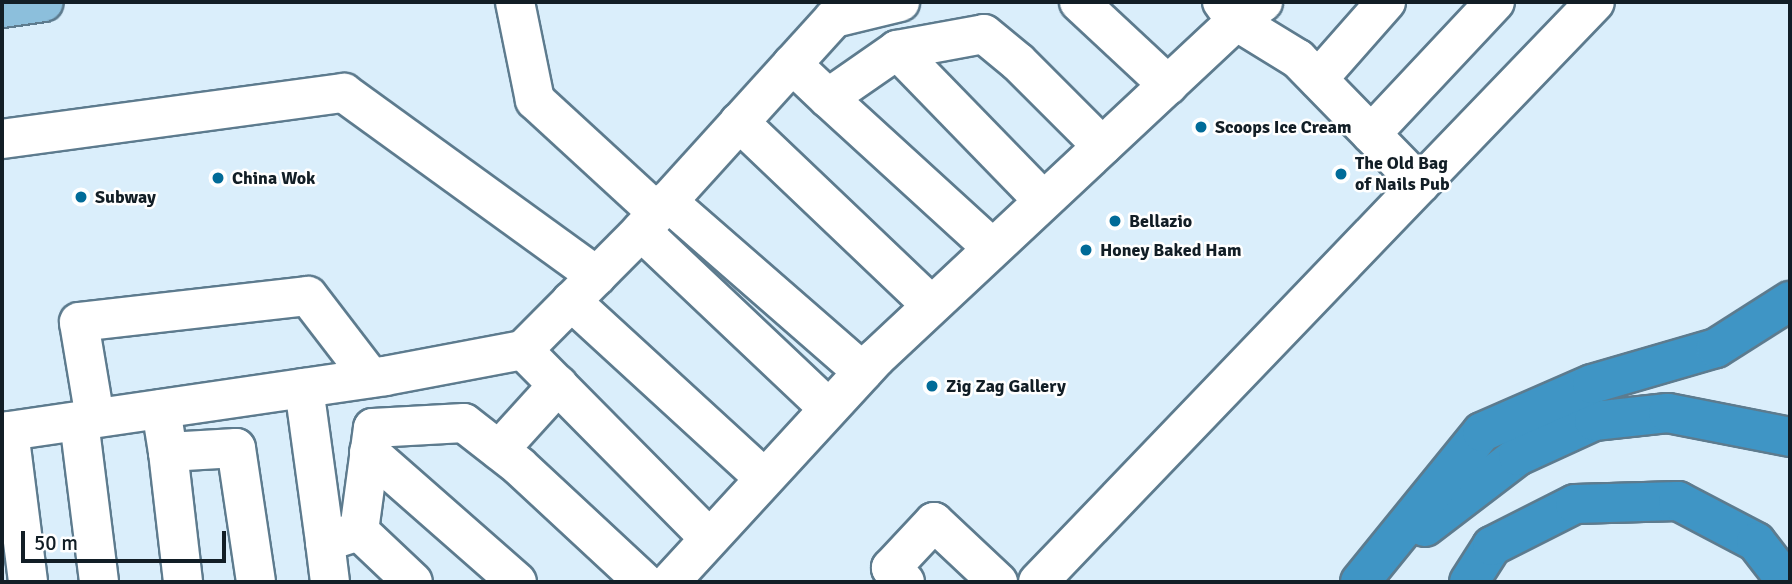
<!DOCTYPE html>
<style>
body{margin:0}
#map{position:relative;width:1792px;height:584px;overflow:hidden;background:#daeefb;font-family:Signika,sans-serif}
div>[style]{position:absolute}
.roads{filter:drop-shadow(2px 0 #5d7b8e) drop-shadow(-2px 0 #5d7b8e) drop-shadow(0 2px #5d7b8e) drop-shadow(0 -2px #5d7b8e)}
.minor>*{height:38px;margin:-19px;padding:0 19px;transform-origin:19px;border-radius:19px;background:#fff}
.major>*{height:38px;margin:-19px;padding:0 19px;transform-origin:19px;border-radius:19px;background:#8cbfdc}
.highway>*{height:38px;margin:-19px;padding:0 19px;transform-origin:19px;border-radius:19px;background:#3f95c5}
.dots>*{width:19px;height:19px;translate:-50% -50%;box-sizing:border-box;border:4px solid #fff;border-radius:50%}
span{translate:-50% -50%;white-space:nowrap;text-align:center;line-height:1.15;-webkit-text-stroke:5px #fff;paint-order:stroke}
.poi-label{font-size:18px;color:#121e26;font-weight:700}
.left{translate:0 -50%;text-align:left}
.frame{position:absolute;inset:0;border:4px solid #121e26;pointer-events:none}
.scale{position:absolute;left:21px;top:531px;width:205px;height:32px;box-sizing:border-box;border:4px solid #121e26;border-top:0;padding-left:9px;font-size:21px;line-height:24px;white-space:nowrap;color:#121e26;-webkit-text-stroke:5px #fff;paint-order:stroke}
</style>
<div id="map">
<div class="roads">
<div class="minor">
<i style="left:515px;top:2px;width:100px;rotate:78.5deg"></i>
<i style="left:535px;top:100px;width:166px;rotate:42.6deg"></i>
<i style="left:1079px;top:2px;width:122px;rotate:43deg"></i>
<i style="left:897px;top:50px;width:209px;rotate:45.8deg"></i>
<i style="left:792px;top:64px;width:50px;rotate:43.4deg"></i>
<i style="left:828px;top:98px;width:84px;rotate:-34.8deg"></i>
<i style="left:897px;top:50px;width:88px;rotate:-10.4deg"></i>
<i style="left:984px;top:34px;width:44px;rotate:39.5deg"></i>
<i style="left:1018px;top:62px;width:119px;rotate:45deg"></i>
<i style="left:1318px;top:79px;width:103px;rotate:-48.6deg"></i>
<i style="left:828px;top:98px;width:221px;rotate:42.4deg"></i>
<i style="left:739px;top:122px;width:265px;rotate:43.6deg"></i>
<i style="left:1371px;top:134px;width:181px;rotate:-46.8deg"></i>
<i style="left:2px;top:139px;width:345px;rotate:-7.7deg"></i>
<i style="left:344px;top:93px;width:312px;rotate:35.9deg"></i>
<i style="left:1420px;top:184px;width:252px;rotate:-46.1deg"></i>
<i style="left:667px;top:201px;width:260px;rotate:41.1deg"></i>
<i style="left:641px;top:231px;width:257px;rotate:43.4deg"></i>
<i style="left:571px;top:301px;width:260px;rotate:42.5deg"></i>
<i style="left:523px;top:350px;width:264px;rotate:45.3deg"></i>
<i style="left:304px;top:388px;width:155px;rotate:82.2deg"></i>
<i style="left:161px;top:409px;width:44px;rotate:80.8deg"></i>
<i style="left:168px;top:452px;width:68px;rotate:-3.4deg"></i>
<i style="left:236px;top:448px;width:135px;rotate:81.5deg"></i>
<i style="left:95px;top:418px;width:97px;rotate:-99.5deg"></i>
<i style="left:79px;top:322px;width:230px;rotate:-6.5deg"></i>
<i style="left:308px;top:296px;width:103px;rotate:52.5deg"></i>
<i style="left:79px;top:421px;width:162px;rotate:82.9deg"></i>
<i style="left:9px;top:431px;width:152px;rotate:82.8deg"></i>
<i style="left:2px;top:432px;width:387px;rotate:-8.3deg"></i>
<i style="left:385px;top:376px;width:140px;rotate:-10.7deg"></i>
<i style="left:523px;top:350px;width:168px;rotate:-45.2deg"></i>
<i style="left:641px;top:231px;width:287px;rotate:-47.8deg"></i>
<i style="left:834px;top:18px;width:68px;rotate:-13.6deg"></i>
<i style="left:499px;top:450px;width:88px;rotate:-47.8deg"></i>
<i style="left:168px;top:452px;width:131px;rotate:83.4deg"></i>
<i style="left:369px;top:452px;width:197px;rotate:41.3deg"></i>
<i style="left:359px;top:531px;width:74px;rotate:43.4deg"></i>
<i style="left:330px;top:582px;width:40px;rotate:-97.1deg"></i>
<i style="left:325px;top:542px;width:36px;rotate:-18deg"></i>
<i style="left:359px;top:531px;width:104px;rotate:-82.3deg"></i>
<i style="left:373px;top:428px;width:91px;rotate:-3.1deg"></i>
<i style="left:464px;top:423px;width:70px;rotate:38deg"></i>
<i style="left:519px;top:466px;width:171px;rotate:42.9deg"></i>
<i style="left:670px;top:582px;width:304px;rotate:-47.4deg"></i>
<i style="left:876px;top:358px;width:493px;rotate:-43.1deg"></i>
<i style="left:1236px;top:21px;width:33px;rotate:-35deg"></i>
<i style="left:905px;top:582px;width:20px;rotate:-135deg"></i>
<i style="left:891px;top:568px;width:63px;rotate:-46.9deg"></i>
<i style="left:934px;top:522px;width:88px;rotate:43.2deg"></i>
<i style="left:1038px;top:582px;width:552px;rotate:-46.18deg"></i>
<i style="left:1420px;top:184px;width:175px;rotate:-134.3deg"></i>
<i style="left:1298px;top:59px;width:73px;rotate:-148.5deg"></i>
<i style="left:1236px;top:21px;width:24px;rotate:-126deg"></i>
</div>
<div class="major">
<i style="left:2px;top:8px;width:42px;rotate:-8.1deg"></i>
</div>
<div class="highway">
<i style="left:1425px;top:527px;width:117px;rotate:-37.4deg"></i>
<i style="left:1518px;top:456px;width:84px;rotate:-24.7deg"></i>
<i style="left:1594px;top:421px;width:74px;rotate:-6.2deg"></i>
<i style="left:1668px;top:413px;width:124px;rotate:11.1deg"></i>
<i style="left:1360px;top:582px;width:193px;rotate:-50.9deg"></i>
<i style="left:1482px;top:432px;width:120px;rotate:-23.6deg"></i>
<i style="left:1592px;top:384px;width:129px;rotate:-16.2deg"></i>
<i style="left:1716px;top:348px;width:88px;rotate:-32.4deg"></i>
<i style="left:1469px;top:582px;width:43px;rotate:-57.4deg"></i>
<i style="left:1492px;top:546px;width:93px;rotate:-26.8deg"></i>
<i style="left:1575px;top:504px;width:103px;rotate:-1.7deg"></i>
<i style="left:1678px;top:501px;width:88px;rotate:27.7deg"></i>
<i style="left:1756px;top:542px;width:51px;rotate:52.2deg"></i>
</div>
</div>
<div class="dots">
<i style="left:1201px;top:127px;background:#016b98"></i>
<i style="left:1341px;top:174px;background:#016b98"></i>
<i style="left:218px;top:178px;background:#016b98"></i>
<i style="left:81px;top:197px;background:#016b98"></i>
<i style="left:1115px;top:221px;background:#016b98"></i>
<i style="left:1086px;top:250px;background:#016b98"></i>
<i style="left:932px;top:386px;background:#016b98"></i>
</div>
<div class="poi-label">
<span class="left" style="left:1215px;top:127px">Scoops Ice Cream</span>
<span class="left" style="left:1355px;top:174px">The Old Bag<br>of Nails Pub</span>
<span class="left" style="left:232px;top:178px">China Wok</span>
<span class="left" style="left:95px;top:197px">Subway</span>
<span class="left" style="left:1129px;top:221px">Bellazio</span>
<span class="left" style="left:1100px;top:250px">Honey Baked Ham</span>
<span class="left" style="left:946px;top:386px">Zig Zag Gallery</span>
</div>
<div class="frame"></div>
<div class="scale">50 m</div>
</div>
